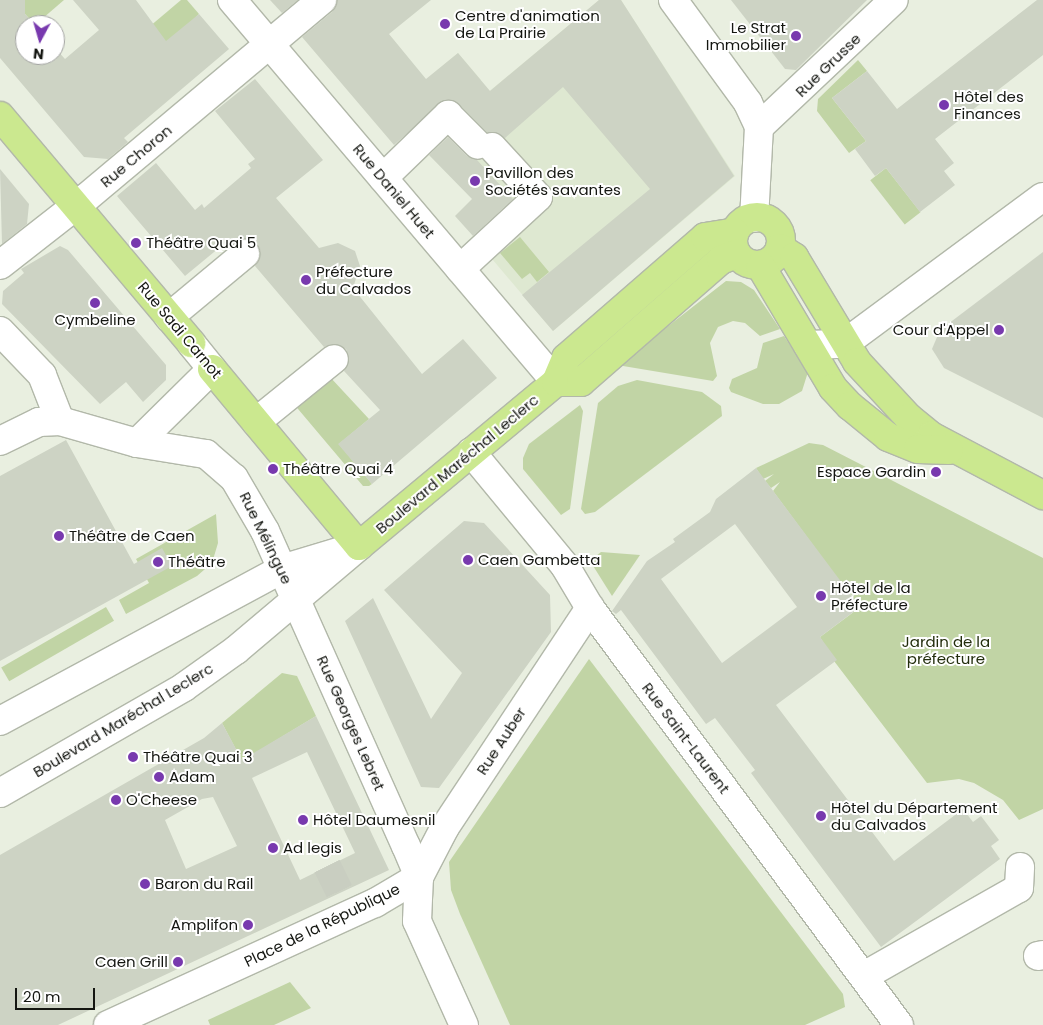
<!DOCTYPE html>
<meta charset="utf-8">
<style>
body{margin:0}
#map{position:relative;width:1043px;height:1025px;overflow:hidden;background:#e9efe0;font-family:Poppins,sans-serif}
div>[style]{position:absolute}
.built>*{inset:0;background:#dee8d1}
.green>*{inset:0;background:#c1d4a5;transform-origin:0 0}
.building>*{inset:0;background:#cdd3c4}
.minor-tunnel>*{height:28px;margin-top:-14px;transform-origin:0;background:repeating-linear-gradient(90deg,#c9cec1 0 28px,transparent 0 42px)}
.roads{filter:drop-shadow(1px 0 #b2b8a9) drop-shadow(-1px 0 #b2b8a9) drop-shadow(0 1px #b2b8a9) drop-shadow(0 -1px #b2b8a9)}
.minor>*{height:28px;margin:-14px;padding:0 14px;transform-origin:14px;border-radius:14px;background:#fff}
.major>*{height:28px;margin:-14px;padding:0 14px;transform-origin:14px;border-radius:14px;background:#cbe88f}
.major>.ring{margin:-14px;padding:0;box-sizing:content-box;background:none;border:28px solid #cbe88f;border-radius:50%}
.dots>*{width:14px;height:14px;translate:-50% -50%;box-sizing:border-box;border:2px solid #fff;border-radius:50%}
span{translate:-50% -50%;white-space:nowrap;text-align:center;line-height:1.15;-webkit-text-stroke:4px #fff;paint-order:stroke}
.poi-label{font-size:15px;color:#141611}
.left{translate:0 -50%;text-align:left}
.right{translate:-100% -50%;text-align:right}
.street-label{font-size:15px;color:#141611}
.park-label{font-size:15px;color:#232e0d}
.north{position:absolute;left:15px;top:15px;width:50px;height:50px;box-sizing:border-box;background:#fff;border:1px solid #a1a2a0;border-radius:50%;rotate:186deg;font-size:14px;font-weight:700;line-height:20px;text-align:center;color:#141611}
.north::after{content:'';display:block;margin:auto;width:18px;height:22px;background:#7839ae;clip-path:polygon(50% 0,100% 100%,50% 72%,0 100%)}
.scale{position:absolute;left:15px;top:988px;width:80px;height:22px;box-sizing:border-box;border:2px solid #141611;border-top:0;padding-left:6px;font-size:15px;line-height:18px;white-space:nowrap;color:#141611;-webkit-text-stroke:4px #fff;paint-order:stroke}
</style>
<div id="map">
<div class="built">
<i style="clip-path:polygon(599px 0,621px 0,735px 176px,553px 331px,476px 240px,515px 201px,447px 132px,422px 92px,434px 73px,458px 53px,481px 80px,477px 84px,486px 94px)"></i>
</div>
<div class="green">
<i style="clip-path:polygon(18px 0,64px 0,35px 25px,15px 3px)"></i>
<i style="clip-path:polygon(181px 0,187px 0,199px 14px,155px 60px,136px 38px)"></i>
<i style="clip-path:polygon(858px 60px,867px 71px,832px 98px,866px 141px,849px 153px,817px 111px,818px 99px)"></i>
<i style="left:886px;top:168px;width:56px;height:20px;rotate:52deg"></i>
<i style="clip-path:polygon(520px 237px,549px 272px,537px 282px,530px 273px,522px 279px,500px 253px)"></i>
<i style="clip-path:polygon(726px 281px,741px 282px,754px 290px,780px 329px,760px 336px,745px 323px,733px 321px,718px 327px,710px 343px,717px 376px,713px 381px,623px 366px,622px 362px)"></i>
<i style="clip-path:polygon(784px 336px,808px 372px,802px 391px,779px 404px,763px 404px,731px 392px,729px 388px,732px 379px,757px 368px,763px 343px)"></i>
<i style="clip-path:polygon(330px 377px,369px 419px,339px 444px,372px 484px,369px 486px,363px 486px,293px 403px)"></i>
<i style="clip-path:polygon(637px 380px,702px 392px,721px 406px,722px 416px,595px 512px,585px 514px,581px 509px,598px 403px,618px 386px)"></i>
<i style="clip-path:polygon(580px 405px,583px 411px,570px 509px,561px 515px,523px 469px,523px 458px,529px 444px)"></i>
<i style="clip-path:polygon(809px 443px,823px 445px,1043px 558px,1043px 809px,1019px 820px,1003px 800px,974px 783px,959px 779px,927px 783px,834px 661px,820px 637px,859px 608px,852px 597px,860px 591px,851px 595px,845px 587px,853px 581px,843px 586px,773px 491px,780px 482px,771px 488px,765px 481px,774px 474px,763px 479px,756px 468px)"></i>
<i style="clip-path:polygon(216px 514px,218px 543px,212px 563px,197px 576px,126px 614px,119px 600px,149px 583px,136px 559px)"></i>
<i style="clip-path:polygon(601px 552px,640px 555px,612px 596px,590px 561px)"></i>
<i style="left:106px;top:607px;width:16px;height:121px;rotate:60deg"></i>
<i style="clip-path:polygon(589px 659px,843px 994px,845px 1007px,805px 1025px,510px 1025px,460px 914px,451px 890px,449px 862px)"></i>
<i style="clip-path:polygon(282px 673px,297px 676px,316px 716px,242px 761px,222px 723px)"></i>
<i style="clip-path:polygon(290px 982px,311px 1008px,274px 1025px,210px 1025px,208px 1020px)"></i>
</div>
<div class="building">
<i style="clip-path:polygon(0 0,25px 0,25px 14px,35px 25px,25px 25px,25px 55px,55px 55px,55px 48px,65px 59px,99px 30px,73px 0,136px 0,166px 41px,199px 14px,229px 49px,124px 138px,128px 142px,108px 159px,84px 157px,0 58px)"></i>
<i style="clip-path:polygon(270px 0,298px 0,282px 13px)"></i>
<i style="clip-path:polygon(337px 0,431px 0,389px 34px,426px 79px,458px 53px,490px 91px,599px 0,621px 0,734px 176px,553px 331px,522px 295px,650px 189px,563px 87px,505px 138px,487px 132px,459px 104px,445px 100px,394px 145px,302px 37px,332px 12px)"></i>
<i style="clip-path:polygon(731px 0,867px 0,796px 70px,785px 69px)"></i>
<i style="clip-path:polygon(1037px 0,1043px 0,1043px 55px,935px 139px,954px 163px,944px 171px,955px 185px,920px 212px,886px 168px,875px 176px,855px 149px,866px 141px,832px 98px,867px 71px,897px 109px)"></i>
<i style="clip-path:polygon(255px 79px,323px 160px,276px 198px,319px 248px,338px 243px,355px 251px,360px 266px,353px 288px,422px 374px,463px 339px,497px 378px,372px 484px,338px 444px,380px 410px,344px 371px,349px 357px,346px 349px,332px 344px,324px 347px,255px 266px,260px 252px,257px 244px,243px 239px,235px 242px,231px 238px,185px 276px,117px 196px,156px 163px,195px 210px,202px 204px,204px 208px,251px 168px,248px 164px,255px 159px,215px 111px)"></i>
<i style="clip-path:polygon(448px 137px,467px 156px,477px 160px,513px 199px,473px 236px,455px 216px,472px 199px,429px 155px)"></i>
<i style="clip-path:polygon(0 169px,29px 204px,27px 224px,2px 244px)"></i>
<i style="clip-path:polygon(60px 246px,68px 250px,166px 365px,166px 380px,143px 402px,126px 382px,100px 404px,2px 304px,3px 291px,24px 273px,21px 269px)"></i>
<i style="clip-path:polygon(1043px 252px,1043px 418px,944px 368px,932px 349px,940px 330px)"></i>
<i style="clip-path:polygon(66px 440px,134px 564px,162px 548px,172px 566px,0 661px,0 476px)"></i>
<i style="clip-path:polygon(evenodd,756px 468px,860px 607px,820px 637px,837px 660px,776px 705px,894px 861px,963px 809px,973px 822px,981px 816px,999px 840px,991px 846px,1000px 859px,881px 947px,751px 773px,755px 770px,715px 718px,706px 724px,621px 610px,616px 614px,612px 611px,647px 561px,675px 542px,673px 539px,710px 512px,716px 499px,756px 468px,735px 524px,797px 607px,722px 663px,661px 579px,735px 524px)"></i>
<i style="clip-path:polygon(464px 521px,484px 523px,550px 595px,551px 632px,439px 788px,421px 787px,345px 621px,373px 598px,431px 719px,462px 673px,384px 590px)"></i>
<i style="clip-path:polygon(evenodd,316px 716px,389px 870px,58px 1025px,0 1025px,0 855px,204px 738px,222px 723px,242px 760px,316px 716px,307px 752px,355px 853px,300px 880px,252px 778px,307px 752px,316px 716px,213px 797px,237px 846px,186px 869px,165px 820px,202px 799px,213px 797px)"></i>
</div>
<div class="minor-tunnel">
<i style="left:327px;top:866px;width:30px;rotate:64deg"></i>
</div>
<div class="roads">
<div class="minor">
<i style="left:232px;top:0;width:501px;rotate:49.7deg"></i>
<i style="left:673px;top:0;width:127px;rotate:53.9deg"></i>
<i style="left:748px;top:103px;width:26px;rotate:65deg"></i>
<i style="left:759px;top:127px;width:91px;rotate:93.1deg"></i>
<i style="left:759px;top:127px;width:185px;rotate:-43.3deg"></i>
<i style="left:383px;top:178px;width:91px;rotate:-44.1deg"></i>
<i style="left:448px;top:115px;width:42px;rotate:45deg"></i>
<i style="left:0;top:265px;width:110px;rotate:-38deg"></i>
<i style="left:87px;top:197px;width:307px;rotate:-40deg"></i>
<i style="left:460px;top:269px;width:106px;rotate:-42.7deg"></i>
<i style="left:538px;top:197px;width:68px;rotate:-132.6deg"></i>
<i style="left:169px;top:317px;width:99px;rotate:-39.7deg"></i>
<i style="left:0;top:331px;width:61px;rotate:46.3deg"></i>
<i style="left:42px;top:375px;width:49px;rotate:68.6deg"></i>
<i style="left:808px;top:345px;width:36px;rotate:-2deg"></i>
<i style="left:844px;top:344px;width:247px;rotate:-36.5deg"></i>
<i style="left:256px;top:422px;width:100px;rotate:-38.9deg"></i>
<i style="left:0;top:441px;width:43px;rotate:-26deg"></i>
<i style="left:39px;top:422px;width:21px;rotate:-3deg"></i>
<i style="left:60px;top:421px;width:80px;rotate:15.9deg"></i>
<i style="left:137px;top:443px;width:70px;rotate:9.1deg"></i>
<i style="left:206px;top:454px;width:37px;rotate:41deg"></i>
<i style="left:234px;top:478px;width:61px;rotate:59.7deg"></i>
<i style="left:265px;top:531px;width:345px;rotate:65.9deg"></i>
<i style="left:406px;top:846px;width:34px;rotate:67deg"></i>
<i style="left:419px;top:877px;width:44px;rotate:92.6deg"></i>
<i style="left:417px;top:921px;width:114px;rotate:65.7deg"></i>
<i style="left:137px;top:443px;width:105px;rotate:-44.6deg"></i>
<i style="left:212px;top:369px;width:33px;rotate:-129deg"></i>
<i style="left:471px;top:452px;width:148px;rotate:50.5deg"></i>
<i style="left:565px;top:566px;width:49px;rotate:59.2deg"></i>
<i style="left:590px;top:608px;width:519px;rotate:53.46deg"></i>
<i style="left:0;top:721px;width:320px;rotate:-28.3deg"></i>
<i style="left:282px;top:569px;width:66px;rotate:-16.8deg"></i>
<i style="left:0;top:793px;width:212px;rotate:-29.9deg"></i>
<i style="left:184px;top:687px;width:64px;rotate:-35.4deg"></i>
<i style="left:236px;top:650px;width:161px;rotate:-40.2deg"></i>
<i style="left:419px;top:877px;width:56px;rotate:-62.5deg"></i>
<i style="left:445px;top:827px;width:263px;rotate:-56.5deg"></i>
<i style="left:1038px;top:956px;width:5px;rotate:-11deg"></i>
<i style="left:864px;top:976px;width:178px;rotate:-29.6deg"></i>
<i style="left:1019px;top:888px;width:21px;rotate:-87deg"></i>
<i style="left:108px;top:1025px;width:294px;rotate:-24.6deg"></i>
<i style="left:375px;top:903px;width:51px;rotate:-30.6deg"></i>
</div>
<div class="major">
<i style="left:0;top:116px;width:297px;rotate:49.9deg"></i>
<i class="ring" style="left:733px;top:217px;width:20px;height:20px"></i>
<i style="left:780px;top:248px;width:17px;rotate:33deg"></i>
<i style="left:794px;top:257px;width:122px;rotate:59deg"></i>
<i style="left:857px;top:362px;width:76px;rotate:47.1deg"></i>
<i style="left:909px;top:418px;width:28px;rotate:39deg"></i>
<i style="left:931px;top:436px;width:127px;rotate:27.8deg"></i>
<i style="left:760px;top:265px;width:143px;rotate:59.3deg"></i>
<i style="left:833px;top:388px;width:25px;rotate:47deg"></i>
<i style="left:850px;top:406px;width:49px;rotate:39.2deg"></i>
<i style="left:888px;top:437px;width:32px;rotate:22deg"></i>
<i style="left:918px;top:449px;width:31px;rotate:2deg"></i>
<i style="left:212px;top:369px;width:230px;rotate:50.3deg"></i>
<i style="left:359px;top:546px;width:256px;rotate:-39.8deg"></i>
<i style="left:556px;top:382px;width:26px;rotate:-67deg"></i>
<i style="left:566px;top:358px;width:184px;rotate:-41deg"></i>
<i style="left:705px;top:237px;width:30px;rotate:-9deg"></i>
<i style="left:556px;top:382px;width:25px"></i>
<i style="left:581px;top:382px;width:186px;rotate:-41.1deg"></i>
<i style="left:721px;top:260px;width:17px;rotate:-21deg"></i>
</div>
</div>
<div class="dots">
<i style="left:445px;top:24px;background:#7839ae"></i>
<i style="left:796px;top:36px;background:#7839ae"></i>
<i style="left:944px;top:105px;background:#7839ae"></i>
<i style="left:475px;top:181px;background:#7839ae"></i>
<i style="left:136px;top:243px;background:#7839ae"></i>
<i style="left:306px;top:280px;background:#7839ae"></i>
<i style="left:95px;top:303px;background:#7839ae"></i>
<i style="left:999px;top:330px;background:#7839ae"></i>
<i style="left:273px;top:469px;background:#7839ae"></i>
<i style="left:936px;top:472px;background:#7839ae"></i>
<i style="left:59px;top:536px;background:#7839ae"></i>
<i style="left:468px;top:560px;background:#7839ae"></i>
<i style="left:158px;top:562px;background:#7839ae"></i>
<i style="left:821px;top:596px;background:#7839ae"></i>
<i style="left:133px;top:757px;background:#7839ae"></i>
<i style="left:159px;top:777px;background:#7839ae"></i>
<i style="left:116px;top:800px;background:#7839ae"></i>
<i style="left:821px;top:816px;background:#7839ae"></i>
<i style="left:303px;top:820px;background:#7839ae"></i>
<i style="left:273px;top:848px;background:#7839ae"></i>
<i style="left:145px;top:884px;background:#7839ae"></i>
<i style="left:248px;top:925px;background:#7839ae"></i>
<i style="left:178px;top:962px;background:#7839ae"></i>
</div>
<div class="poi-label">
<span class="left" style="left:455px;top:24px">Centre d'animation<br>de La Prairie</span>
<span class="right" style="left:786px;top:36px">Le Strat<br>Immobilier</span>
<span class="left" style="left:954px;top:105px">Hôtel des<br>Finances</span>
<span class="left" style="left:485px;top:181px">Pavillon des<br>Sociétés savantes</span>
<span class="left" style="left:146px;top:243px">Théâtre Quai 5</span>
<span class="left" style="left:316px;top:280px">Préfecture<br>du Calvados</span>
<span style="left:95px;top:320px">Cymbeline</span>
<span class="right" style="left:989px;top:330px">Cour d'Appel</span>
<span class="left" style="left:283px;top:469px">Théâtre Quai 4</span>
<span class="right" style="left:926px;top:472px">Espace Gardin</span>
<span class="left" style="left:69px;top:536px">Théâtre de Caen</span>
<span class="left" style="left:478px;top:560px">Caen Gambetta</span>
<span class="left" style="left:168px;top:562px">Théâtre</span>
<span class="left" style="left:831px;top:596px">Hôtel de la<br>Préfecture</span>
<span class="left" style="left:143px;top:757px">Théâtre Quai 3</span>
<span class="left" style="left:169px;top:777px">Adam</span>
<span class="left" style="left:126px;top:800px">O'Cheese</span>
<span class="left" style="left:831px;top:816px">Hôtel du Département<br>du Calvados</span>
<span class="left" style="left:313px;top:820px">Hôtel Daumesnil</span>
<span class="left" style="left:283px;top:848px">Ad legis</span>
<span class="left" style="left:155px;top:884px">Baron du Rail</span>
<span class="right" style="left:238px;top:925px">Amplifon</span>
<span class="right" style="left:168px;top:962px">Caen Grill</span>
</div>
<div class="street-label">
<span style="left:828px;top:65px;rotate:-44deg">Rue Grusse</span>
<span style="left:136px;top:156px;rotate:-40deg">Rue Choron</span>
<span style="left:394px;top:191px;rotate:50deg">Rue Daniel Huet</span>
<span style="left:180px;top:330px;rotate:50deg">Rue Sadi Carnot</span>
<span style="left:457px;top:464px;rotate:-40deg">Boulevard Maréchal Leclerc</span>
<span style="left:266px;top:538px;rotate:64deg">Rue Mélingue</span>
<span style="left:123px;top:720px;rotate:-31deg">Boulevard Maréchal Leclerc</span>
<span style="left:351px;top:723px;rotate:66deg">Rue Georges Lebret</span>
<span style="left:686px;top:738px;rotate:53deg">Rue Saint-Laurent</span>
<span style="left:501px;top:741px;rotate:-57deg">Rue Auber</span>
<span style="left:322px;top:925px;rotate:-26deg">Place de la République</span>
</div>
<div class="park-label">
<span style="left:946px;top:650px">Jardin de la<br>préfecture</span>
</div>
<div class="north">N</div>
<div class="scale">20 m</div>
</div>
